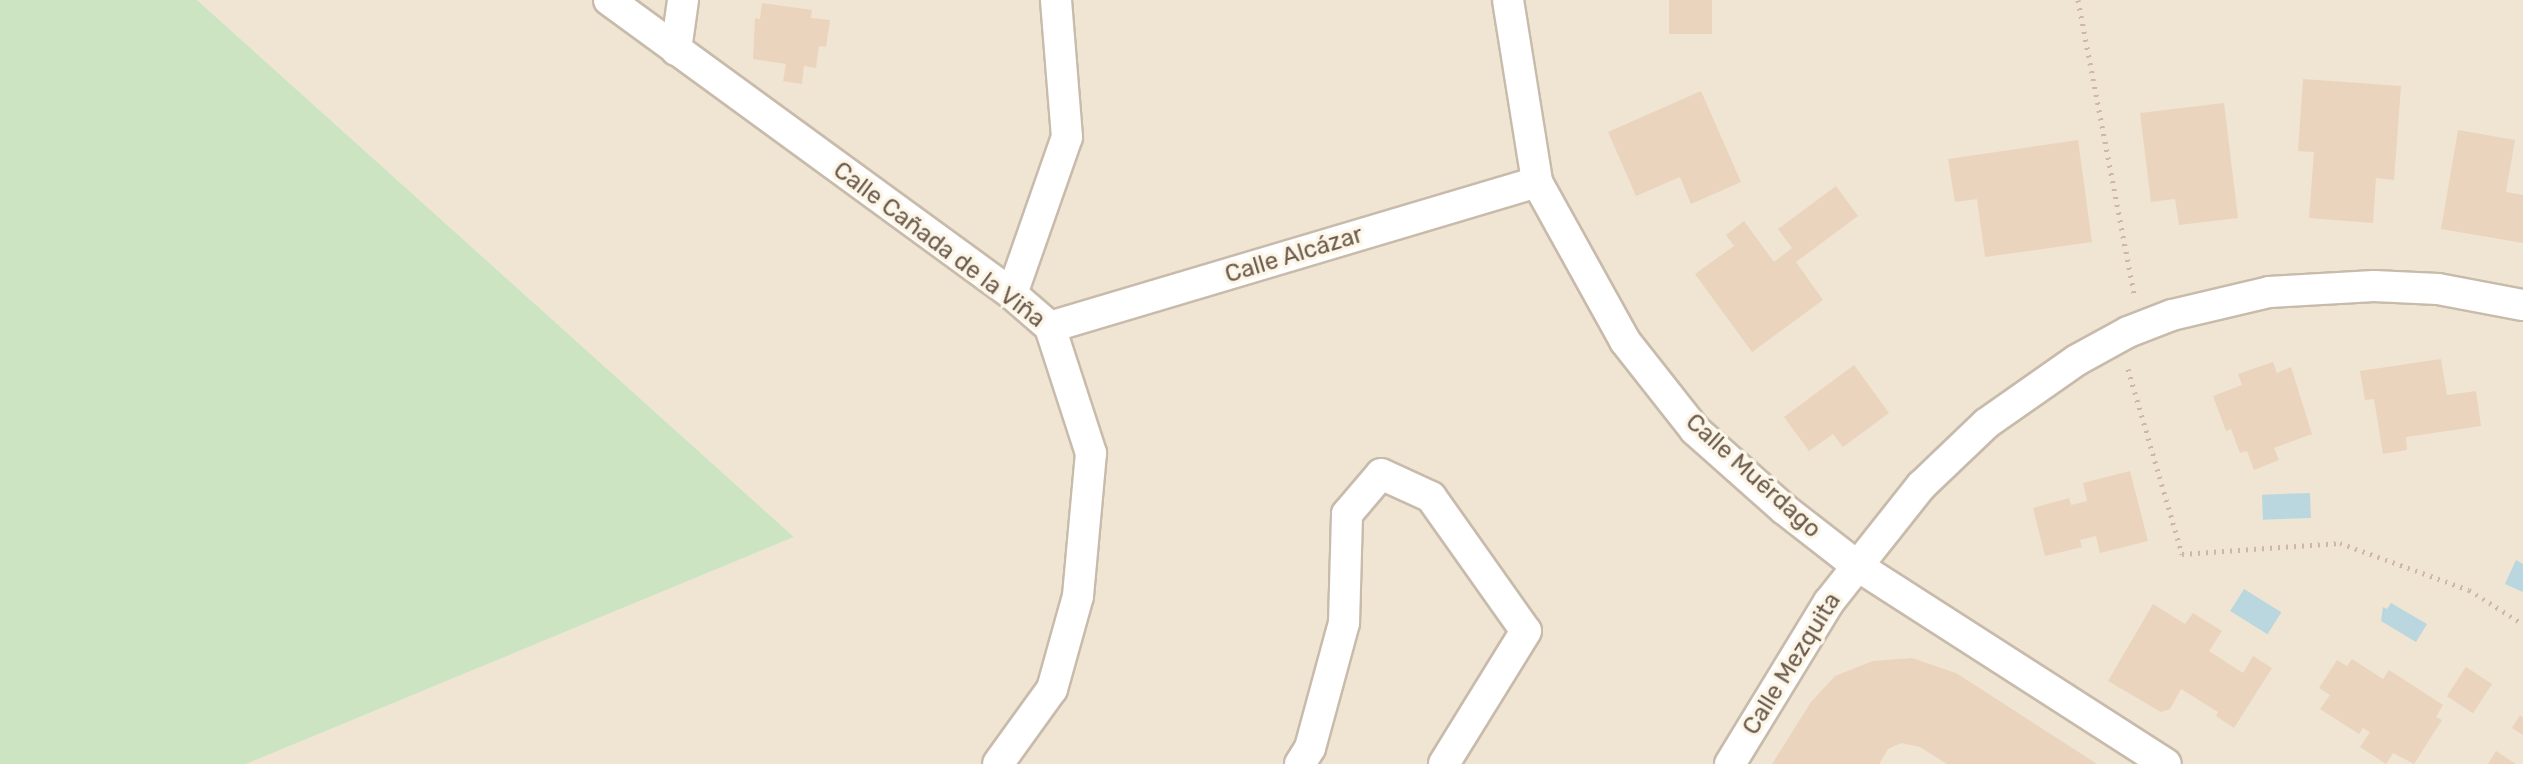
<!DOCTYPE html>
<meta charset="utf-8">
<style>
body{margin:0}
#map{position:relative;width:2523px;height:764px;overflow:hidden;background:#f9f2e3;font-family:Rubik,sans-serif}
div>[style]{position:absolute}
.residential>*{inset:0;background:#efe5d2}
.green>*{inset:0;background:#cde4c3}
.water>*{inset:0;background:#bad6df;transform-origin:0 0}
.building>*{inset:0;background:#ead4be;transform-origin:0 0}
.path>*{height:5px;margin-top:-2.5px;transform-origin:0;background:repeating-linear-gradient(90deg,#cfb8a2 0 2px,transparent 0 8px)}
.roads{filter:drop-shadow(2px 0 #c8bbab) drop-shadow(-2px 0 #c8bbab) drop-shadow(0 2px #c8bbab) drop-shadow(0 -2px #c8bbab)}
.street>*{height:30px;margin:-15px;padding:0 15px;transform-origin:15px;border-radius:15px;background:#fff}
span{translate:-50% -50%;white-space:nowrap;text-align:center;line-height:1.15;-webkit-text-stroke:7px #fcf6e8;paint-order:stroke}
.street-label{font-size:24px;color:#6d5b4c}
</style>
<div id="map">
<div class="residential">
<i style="clip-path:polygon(197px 0,2523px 0,2523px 764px,246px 764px,794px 537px)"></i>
</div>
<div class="green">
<i style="clip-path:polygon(0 0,197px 0,794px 537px,246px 764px,0 764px)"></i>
</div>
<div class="water">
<i style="left:2310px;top:493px;width:25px;height:48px;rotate:88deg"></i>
<i style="clip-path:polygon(2516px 560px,2523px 564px,2523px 592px,2505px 584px)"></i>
<i style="left:2244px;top:589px;width:44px;height:26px;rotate:32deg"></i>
<i style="clip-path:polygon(2391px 603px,2427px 624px,2416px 642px,2381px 621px,2383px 607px,2387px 609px)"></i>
</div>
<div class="building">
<i style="left:1669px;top:0;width:43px;height:34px"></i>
<i style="clip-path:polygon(762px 3px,812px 10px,811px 18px,830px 20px,826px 47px,819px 46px,816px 68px,804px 66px,802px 84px,783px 81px,786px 64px,753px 59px,755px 18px,760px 19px)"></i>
<i style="clip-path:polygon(2303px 79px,2401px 86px,2394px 180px,2376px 178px,2373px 223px,2309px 218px,2314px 152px,2298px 151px)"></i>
<i style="clip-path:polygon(1701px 91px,1741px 182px,1691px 204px,1680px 177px,1636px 196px,1608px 132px)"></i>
<i style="clip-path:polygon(2224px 103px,2238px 218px,2179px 225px,2175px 199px,2151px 202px,2140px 113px)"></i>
<i style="clip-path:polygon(2458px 130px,2515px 140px,2506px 192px,2523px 195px,2523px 243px,2441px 229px)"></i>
<i style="clip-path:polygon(2078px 140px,2092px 242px,1985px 257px,1977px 199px,1955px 202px,1948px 159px)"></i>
<i style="clip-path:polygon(1836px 186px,1858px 216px,1796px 262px,1823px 300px,1752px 352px,1695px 274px,1734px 246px,1726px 235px,1744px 221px,1774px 262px,1792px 248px,1778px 229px)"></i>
<i style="clip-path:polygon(2441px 359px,2447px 395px,2476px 391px,2481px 426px,2406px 437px,2407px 450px,2383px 454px,2374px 399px,2365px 400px,2360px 371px)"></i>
<i style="clip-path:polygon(2273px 362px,2277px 373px,2291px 367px,2312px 434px,2274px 448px,2279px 460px,2254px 470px,2247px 451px,2240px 453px,2231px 429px,2226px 431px,2213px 396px,2242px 385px,2238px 374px)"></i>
<i style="clip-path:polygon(1854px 365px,1889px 413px,1843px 447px,1833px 434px,1809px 451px,1784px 417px)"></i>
<i style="clip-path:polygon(2130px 471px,2148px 541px,2100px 553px,2096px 536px,2080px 540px,2082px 547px,2045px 556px,2033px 508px,2069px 498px,2071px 505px,2087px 501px,2083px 483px)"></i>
<i style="clip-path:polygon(2153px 604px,2185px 624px,2193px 613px,2222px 631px,2209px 651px,2243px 673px,2253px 656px,2272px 668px,2234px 728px,2216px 716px,2218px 712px,2181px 689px,2170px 709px,2161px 712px,2108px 681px)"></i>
<i style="clip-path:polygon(1912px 658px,1956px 673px,2097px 764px,1947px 764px,1920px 747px,1901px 743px,1888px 749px,1879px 764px,1772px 764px,1811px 702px,1835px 676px,1873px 661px)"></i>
<i style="clip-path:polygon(2352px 659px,2383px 679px,2389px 670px,2443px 705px,2436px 717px,2442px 720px,2414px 764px,2393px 753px,2386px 764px,2360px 747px,2370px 732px,2363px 728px,2359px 734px,2320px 709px,2330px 695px,2319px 688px,2337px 660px,2347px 666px)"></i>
<i style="left:2466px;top:667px;width:31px;height:35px;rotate:33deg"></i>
<i style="clip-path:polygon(2520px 715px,2523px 718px,2523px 735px,2512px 728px)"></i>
<i style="clip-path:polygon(2496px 751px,2516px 764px,2488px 764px)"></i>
</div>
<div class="path">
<i style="left:2078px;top:0;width:303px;rotate:79.2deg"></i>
<i style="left:2128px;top:369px;width:193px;rotate:73.7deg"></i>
<i style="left:2182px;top:554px;width:158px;rotate:-4deg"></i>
<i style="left:2340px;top:543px;width:137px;rotate:20deg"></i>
<i style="left:2469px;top:590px;width:64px;rotate:32.2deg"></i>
</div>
<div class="roads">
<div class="street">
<i style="left:609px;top:0;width:499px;rotate:36.1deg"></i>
<i style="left:1012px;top:294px;width:50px;rotate:41deg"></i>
<i style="left:1050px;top:327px;width:133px;rotate:72deg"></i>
<i style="left:1091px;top:453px;width:144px;rotate:95.2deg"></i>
<i style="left:1078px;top:596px;width:97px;rotate:105.6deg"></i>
<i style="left:1052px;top:689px;width:92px;rotate:125.8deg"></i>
<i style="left:1508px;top:0;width:184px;rotate:80.9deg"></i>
<i style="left:1537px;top:182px;width:182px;rotate:61deg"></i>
<i style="left:1625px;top:341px;width:113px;rotate:51.8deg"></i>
<i style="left:1695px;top:430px;width:119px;rotate:41.6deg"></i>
<i style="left:1784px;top:509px;width:91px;rotate:37.9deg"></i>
<i style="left:1856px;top:565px;width:368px;rotate:32.7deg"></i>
<i style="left:676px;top:50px;width:50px;rotate:-82deg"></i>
<i style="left:1012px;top:294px;width:166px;rotate:-70.7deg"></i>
<i style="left:1067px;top:137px;width:137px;rotate:-94.6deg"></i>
<i style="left:1050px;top:327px;width:508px;rotate:-16.58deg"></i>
<i style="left:1300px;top:764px;width:19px;rotate:-58deg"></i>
<i style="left:1310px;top:748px;width:130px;rotate:-74.8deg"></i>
<i style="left:1344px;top:623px;width:109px;rotate:-88.4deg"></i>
<i style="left:1347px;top:514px;width:52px;rotate:-49.6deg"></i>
<i style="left:1381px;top:474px;width:55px;rotate:24.7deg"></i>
<i style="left:1431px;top:497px;width:164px;rotate:54.7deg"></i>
<i style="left:1526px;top:631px;width:156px;rotate:121.7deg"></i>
<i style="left:1730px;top:764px;width:190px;rotate:-58.6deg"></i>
<i style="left:1829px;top:602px;width:148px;rotate:-51.6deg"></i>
<i style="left:1921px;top:486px;width:91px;rotate:-43.7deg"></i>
<i style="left:1987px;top:423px;width:110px;rotate:-35deg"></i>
<i style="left:2077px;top:360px;width:58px;rotate:-28.8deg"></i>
<i style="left:2128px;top:332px;width:47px;rotate:-21.1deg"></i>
<i style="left:2172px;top:315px;width:100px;rotate:-13.3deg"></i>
<i style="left:2269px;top:292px;width:105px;rotate:-3.3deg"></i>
<i style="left:2374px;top:286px;width:64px;rotate:2.7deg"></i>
<i style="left:2438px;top:289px;width:86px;rotate:10.7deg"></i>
</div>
</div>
<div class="street-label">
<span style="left:939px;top:245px;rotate:37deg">Calle Cañada de la Viña</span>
<span style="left:1294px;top:255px;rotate:-17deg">Calle Alcázar</span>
<span style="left:1753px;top:476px;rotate:42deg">Calle Muérdago</span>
<span style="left:1792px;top:664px;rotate:-58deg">Calle Mezquita</span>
</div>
</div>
